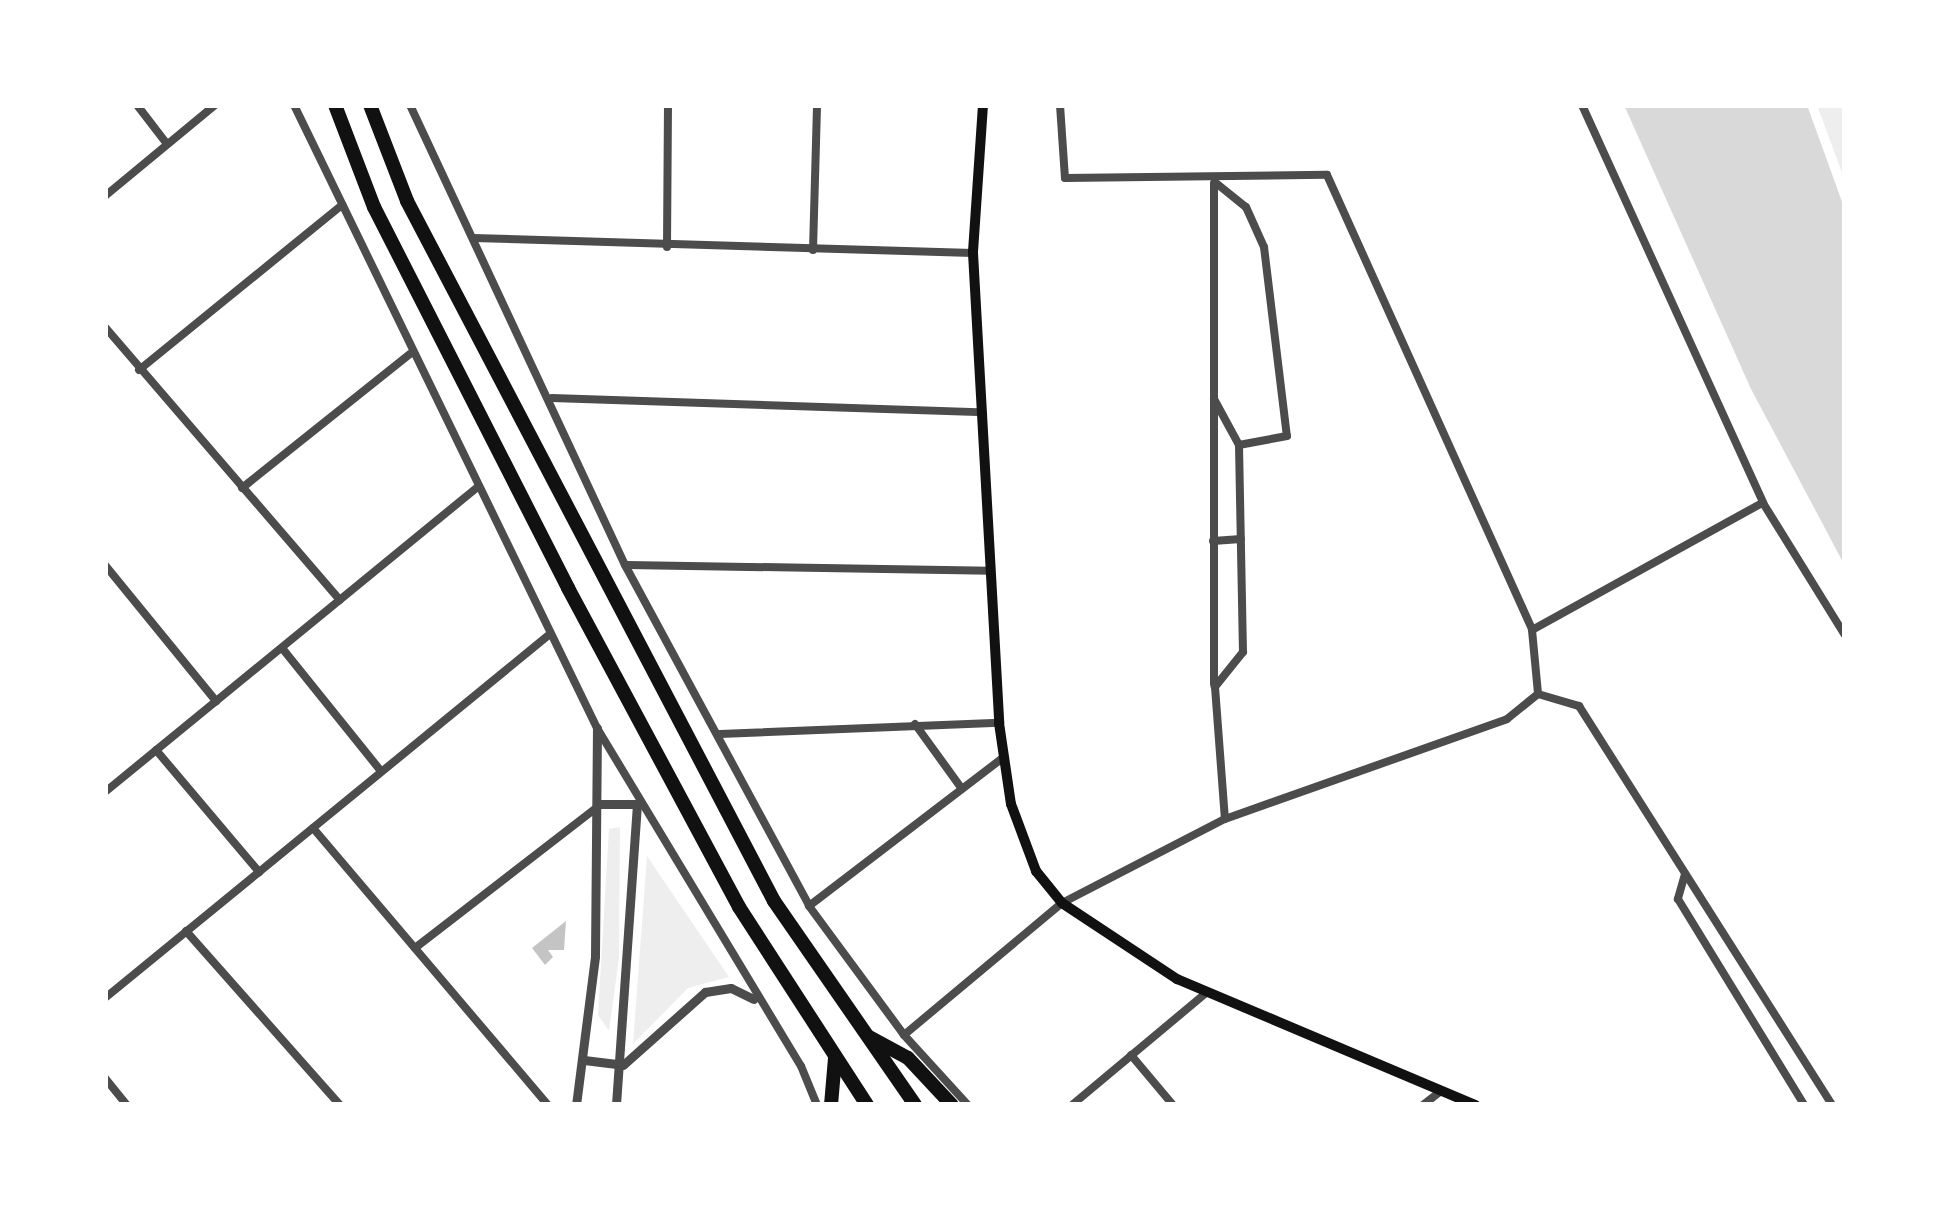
<!DOCTYPE html>
<style>
body{margin:0}
#map{position:relative;width:1950px;height:1210px;overflow:hidden;background:#fff;font-family:"Asap Condensed",sans-serif}
div>[style]{position:absolute}
.green>*{inset:0;background:#eee}
.water>*{inset:0;background:#d9d9d9}
.building>*{inset:0;background:#c4c4c4}
.minor>*{height:8px;margin:-4px;padding:0 4px;transform-origin:4px;border-radius:4px;background:#4c4c4c}
.tertiary>*{height:9px;margin:-4.5px;padding:0 4.5px;transform-origin:4.5px;border-radius:4.5px;background:#4c4c4c}
.secondary>*{height:10px;margin:-5px;padding:0 5px;transform-origin:5px;border-radius:5px;background:#111}
.motorway>*{height:14px;margin:-7px;padding:0 7px;transform-origin:7px;border-radius:7px;background:#111}
span{translate:-50% -50%;white-space:nowrap;text-align:center;line-height:1.15;-webkit-text-stroke:12px #fff;paint-order:stroke}
.frame{position:absolute;inset:0;border:108px solid #fff;pointer-events:none}
</style>
<div id="map">
<div class="green">
<i style="clip-path:polygon(1817px 105px,1845px 105px,1845px 181px)"></i>
<i style="clip-path:polygon(620px 827px,619px 958px,609px 1031px,598px 1015px,609px 829px)"></i>
<i style="clip-path:polygon(647px 856px,729px 977px,688px 988px,633px 1044px)"></i>
</div>
<div class="water">
<i style="clip-path:polygon(1624px 105px,1807px 105px,1845px 210px,1845px 566px,1751px 389px)"></i>
</div>
<div class="building">
<i style="clip-path:polygon(566px 921px,564px 950px,548px 950px,553px 957px,545px 965px,532px 948px)"></i>
</div>
<div class="minor">
<i style="left:137px;top:105px;width:49px;rotate:52.4deg"></i>
<i style="left:294px;top:105px;width:693px;rotate:64.06deg"></i>
<i style="left:597px;top:728px;width:395px;rotate:58.9deg"></i>
<i style="left:801px;top:1066px;width:42px;rotate:67.7deg"></i>
<i style="left:410px;top:105px;width:508px;rotate:64.95deg"></i>
<i style="left:625px;top:565px;width:387px;rotate:61.6deg"></i>
<i style="left:809px;top:906px;width:160px;rotate:53.6deg"></i>
<i style="left:904px;top:1035px;width:95px;rotate:47.6deg"></i>
<i style="left:1060px;top:105px;width:73px;rotate:86.1deg"></i>
<i style="left:1065px;top:178px;width:262px;rotate:-0.7deg"></i>
<i style="left:1327px;top:175px;width:499px;rotate:65.7deg"></i>
<i style="left:1532px;top:630px;width:64px;rotate:84.6deg"></i>
<i style="left:1538px;top:694px;width:43px;rotate:16.3deg"></i>
<i style="left:1579px;top:706px;width:472px;rotate:57.6deg"></i>
<i style="left:1582px;top:105px;width:437px;rotate:65.5deg"></i>
<i style="left:1763px;top:503px;width:155px;rotate:58.2deg"></i>
<i style="left:1214px;top:183px;width:501px;rotate:90deg"></i>
<i style="left:1216px;top:183px;width:38px;rotate:39deg"></i>
<i style="left:1246px;top:207px;width:44px;rotate:65.8deg"></i>
<i style="left:1264px;top:247px;width:190px;rotate:83.1deg"></i>
<i style="left:1287px;top:436px;width:49px;rotate:169.4deg"></i>
<i style="left:1239px;top:445px;width:207px;rotate:88.9deg"></i>
<i style="left:1243px;top:652px;width:45px;rotate:128.7deg"></i>
<i style="left:1215px;top:687px;width:132px;rotate:85.7deg"></i>
<i style="left:105px;top:196px;width:143px;rotate:-39.6deg"></i>
<i style="left:473px;top:238px;width:500px;rotate:1.72deg"></i>
<i style="left:667px;top:247px;width:142px;rotate:-89.6deg"></i>
<i style="left:813px;top:250px;width:145px;rotate:-88.4deg"></i>
<i style="left:105px;top:327px;width:360px;rotate:49.3deg"></i>
<i style="left:139px;top:370px;width:262px;rotate:-39.1deg"></i>
<i style="left:552px;top:398px;width:426px;rotate:1.9deg"></i>
<i style="left:1214px;top:399px;width:52px;rotate:61.5deg"></i>
<i style="left:242px;top:488px;width:215px;rotate:-38.6deg"></i>
<i style="left:1213px;top:541px;width:28px;rotate:-4deg"></i>
<i style="left:105px;top:565px;width:176px;rotate:50.8deg"></i>
<i style="left:627px;top:565px;width:363px;rotate:0.9deg"></i>
<i style="left:1532px;top:630px;width:263px;rotate:-28.9deg"></i>
<i style="left:282px;top:648px;width:158px;rotate:51.2deg"></i>
<i style="left:915px;top:724px;width:80px;rotate:54.1deg"></i>
<i style="left:720px;top:734px;width:279px;rotate:-2.3deg"></i>
<i style="left:156px;top:750px;width:160px;rotate:49.8deg"></i>
<i style="left:105px;top:792px;width:480px;rotate:-39.3deg"></i>
<i style="left:313px;top:828px;width:363px;rotate:49.7deg"></i>
<i style="left:1685px;top:874px;width:26px;rotate:106deg"></i>
<i style="left:1678px;top:899px;width:241px;rotate:58.5deg"></i>
<i style="left:809px;top:906px;width:245px;rotate:-37.4deg"></i>
<i style="left:186px;top:931px;width:232px;rotate:48.5deg"></i>
<i style="left:415px;top:948px;width:232px;rotate:-37.7deg"></i>
<i style="left:105px;top:998px;width:575px;rotate:-39.28deg"></i>
<i style="left:904px;top:1035px;width:206px;rotate:-39.9deg"></i>
<i style="left:1062px;top:903px;width:183px;rotate:-27.3deg"></i>
<i style="left:1225px;top:819px;width:299px;rotate:-19.5deg"></i>
<i style="left:1507px;top:719px;width:40px;rotate:-39deg"></i>
<i style="left:1131px;top:1055px;width:65px;rotate:50deg"></i>
<i style="left:105px;top:1078px;width:35px;rotate:51deg"></i>
<i style="left:1072px;top:1105px;width:175px;rotate:-39.9deg"></i>
<i style="left:1423px;top:1105px;width:23px;rotate:-38deg"></i>
</div>
<div class="tertiary">
<i style="left:601px;top:804px;width:36px"></i>
<i style="left:637px;top:804px;width:302px;rotate:94deg"></i>
<i style="left:584px;top:1060px;width:39px;rotate:7deg"></i>
<i style="left:623px;top:1065px;width:110px;rotate:-41.7deg"></i>
<i style="left:705px;top:992px;width:26px;rotate:-9deg"></i>
<i style="left:731px;top:988px;width:25px;rotate:26deg"></i>
<i style="left:576px;top:1105px;width:150px;rotate:-82.7deg"></i>
<i style="left:595px;top:956px;width:228px;rotate:-89.5deg"></i>
</div>
<div class="secondary">
<i style="left:983px;top:105px;width:148px;rotate:93.9deg"></i>
<i style="left:973px;top:253px;width:471px;rotate:86.8deg"></i>
<i style="left:999px;top:723px;width:82px;rotate:81.6deg"></i>
<i style="left:1011px;top:804px;width:72px;rotate:69.5deg"></i>
<i style="left:1036px;top:871px;width:41px;rotate:50.9deg"></i>
<i style="left:1062px;top:903px;width:138px;rotate:33.5deg"></i>
<i style="left:1177px;top:979px;width:324px;rotate:22.9deg"></i>
</div>
<div class="motorway">
<i style="left:335px;top:105px;width:109px;rotate:69.1deg"></i>
<i style="left:374px;top:207px;width:428px;rotate:63deg"></i>
<i style="left:568px;top:588px;width:362px;rotate:61.8deg"></i>
<i style="left:739px;top:907px;width:236px;rotate:57.1deg"></i>
<i style="left:370px;top:105px;width:103px;rotate:68.9deg"></i>
<i style="left:407px;top:201px;width:790px;rotate:62.33deg"></i>
<i style="left:774px;top:901px;width:248px;rotate:55.3deg"></i>
<i style="left:869px;top:1037px;width:44px;rotate:28.3deg"></i>
<i style="left:908px;top:1058px;width:64px;rotate:46.9deg"></i>
<i style="left:831px;top:1105px;width:47px;rotate:-85.1deg"></i>
</div>
<div class="frame"></div>
</div>
